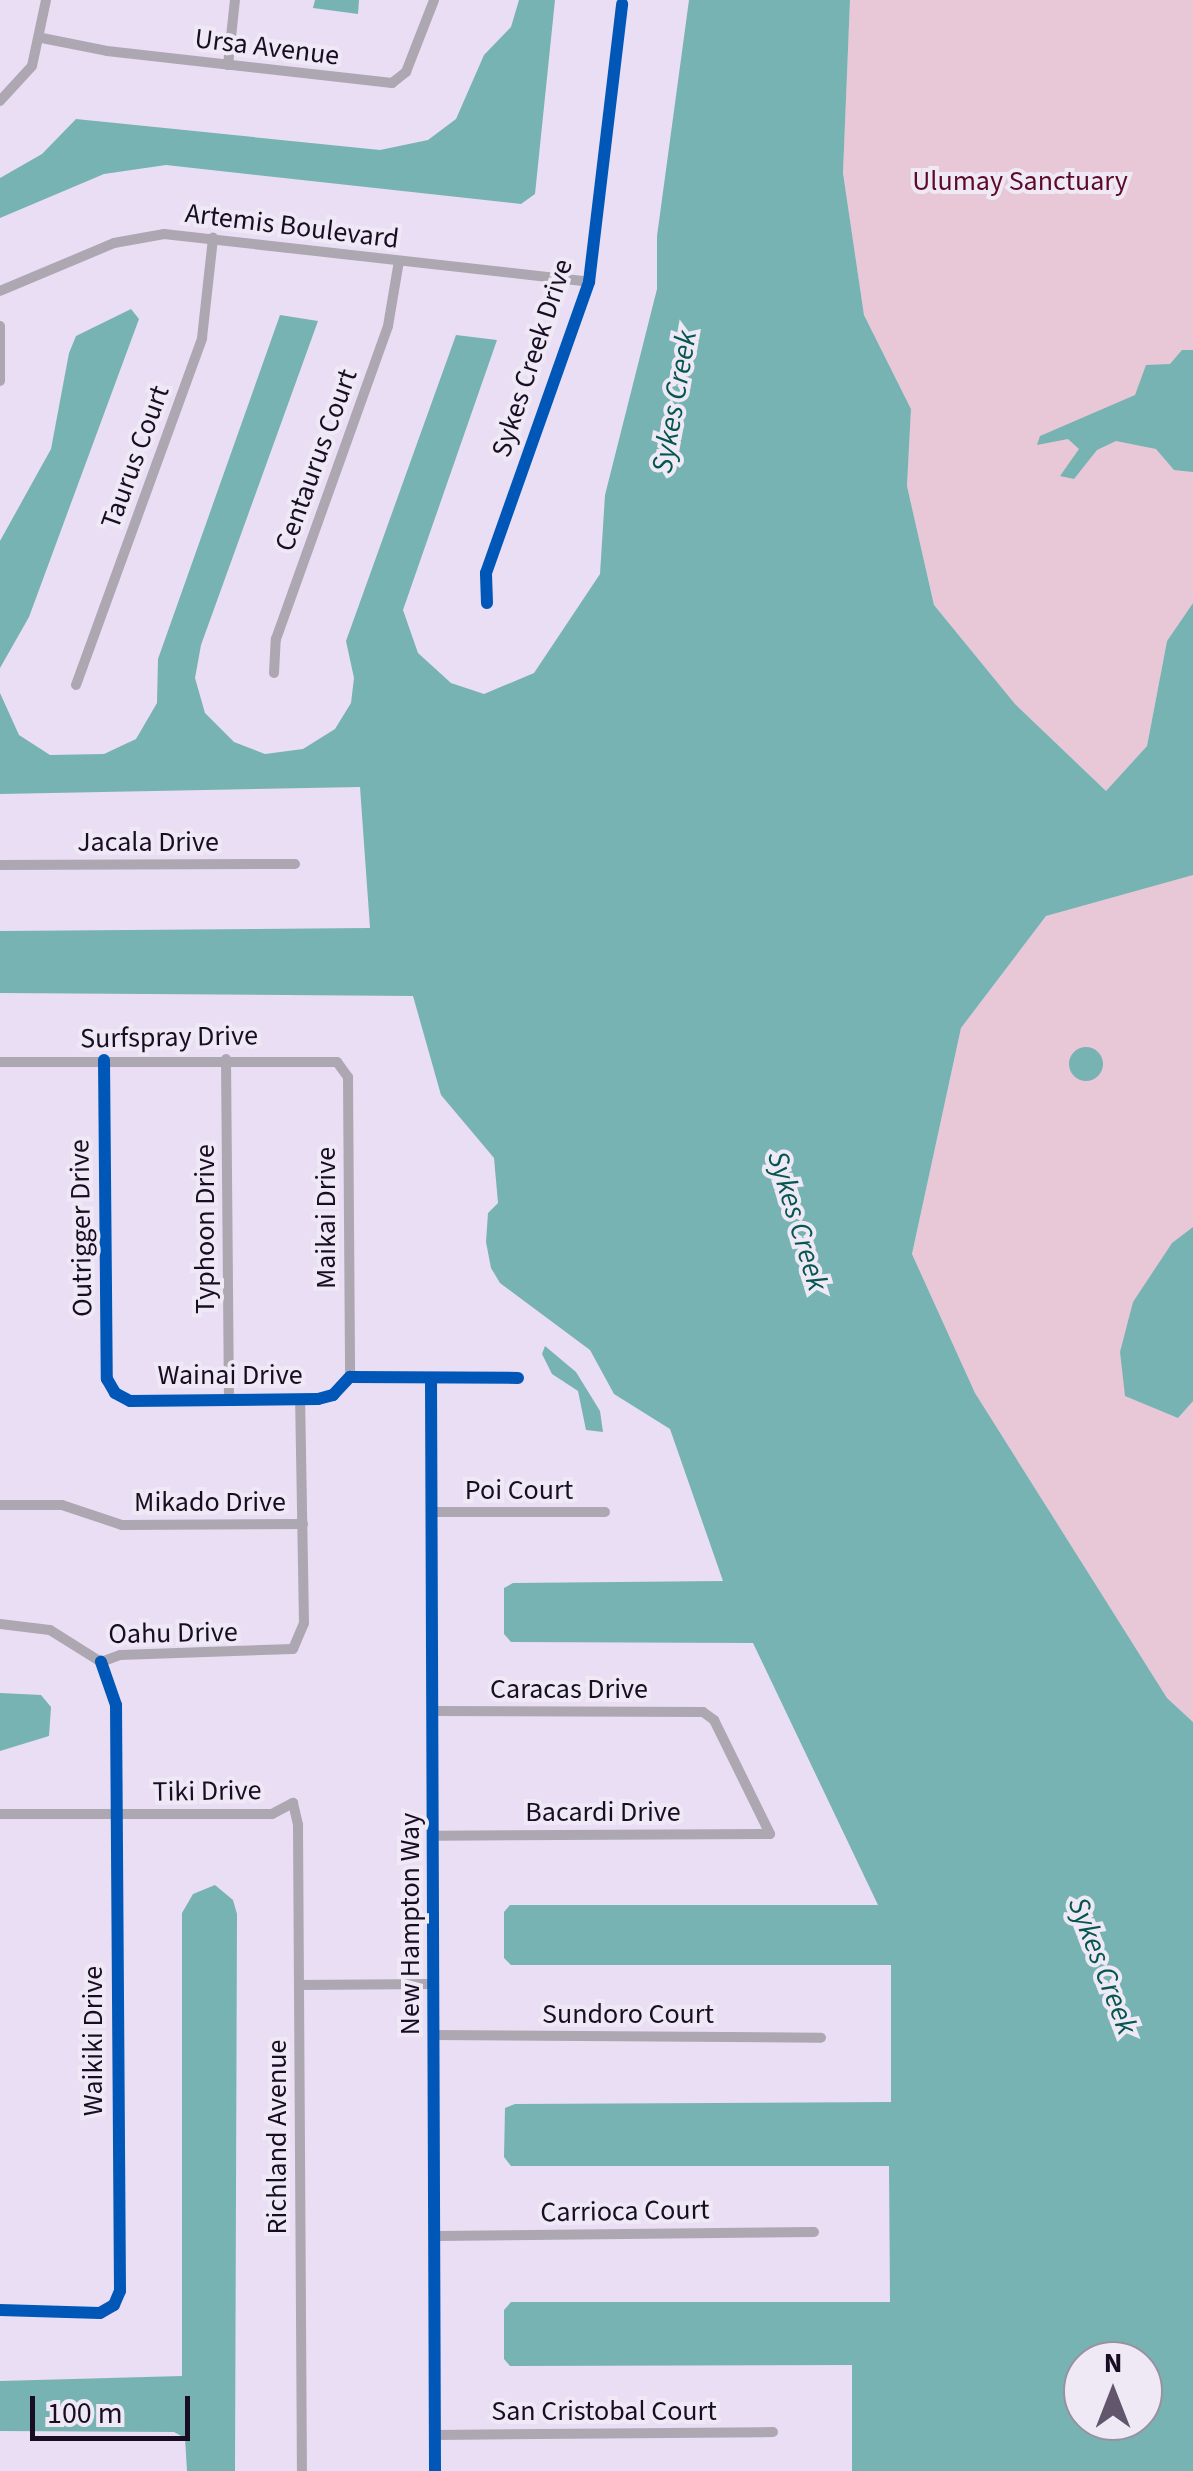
<!DOCTYPE html>
<style>
body{margin:0}
#map{position:relative;width:1193px;height:2471px;overflow:hidden;background:#e9def3;font-family:"Source Sans 3",sans-serif}
div>[style]{position:absolute}
.green>*{inset:0;background:#e8c8d6}
.water>*{inset:0;background:#78b3b3}
.round{border-radius:50%}
.street>*{height:10px;margin:-5px;padding:0 5px;transform-origin:5px;border-radius:5px;background:#ada7b2}
.cycleway>*{height:12px;margin:-6px;padding:0 6px;transform-origin:6px;border-radius:6px;background:#0057b8}
span{translate:-50% -50%;white-space:nowrap;text-align:center;line-height:1.15;-webkit-text-stroke:8px #efe9f6;paint-order:stroke}
.street-label{font-size:28px;color:#190d24}
.park-label{font-size:28px;color:#5d0927}
.water-label{font-size:30px;color:#055650;font-style:italic}
.north{position:absolute;left:1063px;top:2341px;width:100px;height:100px;box-sizing:border-box;background:#efe9f6;border:2px solid #9991a2;border-radius:50%;rotate:0deg;font-size:28px;font-weight:700;line-height:40px;text-align:center;color:#190d24}
.north::after{content:'';display:block;margin:auto;width:35px;height:45px;background:#62566c;clip-path:polygon(50% 0,100% 100%,50% 72%,0 100%)}
.scale{position:absolute;left:30px;top:2396px;width:160px;height:45px;box-sizing:border-box;border:5px solid #190d24;border-top:0;padding-left:12px;font-size:30px;line-height:35px;white-space:nowrap;color:#190d24;-webkit-text-stroke:8px #efe9f6;paint-order:stroke}
</style>
<div id="map">
<div class="green">
<i style="clip-path:polygon(850px 0,1193px 0,1193px 603px,1167px 641px,1147px 746px,1106px 791px,1015px 704px,934px 605px,907px 486px,911px 409px,864px 315px,843px 173px)"></i>
<i style="clip-path:polygon(1193px 873px,1193px 1722px,1167px 1698px,975px 1393px,912px 1254px,961px 1028px,1046px 916px)"></i>
</div>
<div class="water">
<i style="clip-path:polygon(315px 0,359px 0,358px 14px,313px 8px)"></i>
<i style="clip-path:polygon(519px 0,555px 0,535px 194px,521px 204px,166px 165px,104px 174px,0 218px,0 178px,42px 154px,76px 119px,380px 150px,428px 140px,456px 119px,484px 55px,511px 27px)"></i>
<i style="clip-path:polygon(evenodd,689px 0,850px 0,843px 173px,864px 315px,911px 409px,907px 486px,934px 605px,1015px 704px,1106px 791px,1147px 746px,1167px 641px,1193px 603px,1193px 875px,1046px 916px,961px 1028px,912px 1254px,975px 1393px,1167px 1698px,1193px 1722px,1193px 2471px,852px 2471px,852px 2365px,510px 2366px,504px 2359px,504px 2310px,511px 2302px,890px 2302px,889px 2166px,511px 2166px,504px 2157px,505px 2108px,515px 2104px,891px 2102px,891px 1965px,511px 1965px,504px 1958px,504px 1912px,510px 1905px,878px 1905px,753px 1643px,511px 1642px,504px 1634px,504px 1588px,513px 1583px,723px 1581px,670px 1429px,614px 1394px,590px 1350px,500px 1283px,491px 1268px,486px 1242px,488px 1213px,498px 1203px,494px 1158px,441px 1095px,413px 996px,0 993px,0 931px,370px 928px,360px 787px,0 794px,0 693px,19px 735px,50px 755px,104px 754px,136px 739px,157px 703px,158px 659px,280px 315px,318px 321px,201px 645px,195px 678px,205px 713px,234px 742px,265px 754px,303px 749px,335px 729px,351px 703px,354px 678px,346px 641px,456px 335px,497px 340px,403px 610px,418px 653px,451px 683px,484px 694px,534px 673px,600px 574px,605px 495px,657px 289px,657px 236px,689px 0,1083px 2361px,1143px 2361px,1143px 2421px,1083px 2421px,1083px 2361px)"></i>
<i style="clip-path:polygon(131px 309px,139px 319px,29px 617px,0 668px,0 541px,51px 449px,69px 353px,76px 336px)"></i>
<i style="clip-path:polygon(1182px 350px,1193px 350px,1193px 472px,1174px 470px,1156px 449px,1116px 441px,1097px 450px,1074px 479px,1060px 476px,1079px 449px,1068px 439px,1037px 445px,1040px 436px,1135px 395px,1146px 365px,1170px 364px)"></i>
<i class="round" style="left:1069px;top:1047px;width:34px;height:34px"></i>
<i style="clip-path:polygon(1193px 1227px,1193px 1401px,1178px 1418px,1125px 1396px,1120px 1352px,1133px 1302px,1172px 1243px)"></i>
<i style="clip-path:polygon(545px 1346px,576px 1372px,600px 1411px,603px 1432px,586px 1430px,578px 1391px,552px 1374px,542px 1354px)"></i>
<i style="clip-path:polygon(0 1693px,41px 1695px,51px 1707px,49px 1736px,0 1751px)"></i>
<i style="clip-path:polygon(215px 1885px,233px 1900px,237px 1914px,235px 2471px,187px 2471px,185px 2438px,174px 2432px,0 2431px,0 2381px,182px 2376px,182px 1913px,193px 1894px)"></i>
</div>
<div class="street">
<i style="left:42px;top:38px;width:66px;rotate:11.3deg"></i>
<i style="left:107px;top:51px;width:287px;rotate:6.4deg"></i>
<i style="left:392px;top:83px;width:18px;rotate:-38deg"></i>
<i style="left:406px;top:72px;width:77px;rotate:-68.7deg"></i>
<i style="left:228px;top:65px;width:65px;rotate:-83.9deg"></i>
<i style="left:0;top:101px;width:47px;rotate:-47.6deg"></i>
<i style="left:32px;top:66px;width:67px;rotate:-78deg"></i>
<i style="left:0;top:291px;width:124px;rotate:-22.8deg"></i>
<i style="left:114px;top:243px;width:51px;rotate:-10.2deg"></i>
<i style="left:164px;top:234px;width:428px;rotate:6.4deg"></i>
<i style="left:0;top:326px;width:55px;rotate:90deg"></i>
<i style="left:487px;top:603px;width:30px;rotate:-92deg"></i>
<i style="left:486px;top:573px;width:309px;rotate:-70.5deg"></i>
<i style="left:589px;top:282px;width:280px;rotate:-83.2deg"></i>
<i style="left:274px;top:673px;width:34px;rotate:-87deg"></i>
<i style="left:276px;top:639px;width:332px;rotate:-70.3deg"></i>
<i style="left:388px;top:326px;width:66px;rotate:-80.4deg"></i>
<i style="left:76px;top:685px;width:369px;rotate:-70deg"></i>
<i style="left:202px;top:338px;width:101px;rotate:-83.7deg"></i>
<i style="left:0;top:865px;width:295px;rotate:-0.2deg"></i>
<i style="left:226px;top:1059px;width:341px;rotate:89.5deg"></i>
<i style="left:104px;top:1060px;width:319px;rotate:89.5deg"></i>
<i style="left:107px;top:1379px;width:16px;rotate:60deg"></i>
<i style="left:115px;top:1393px;width:17px;rotate:28deg"></i>
<i style="left:130px;top:1401px;width:188px;rotate:-0.6deg"></i>
<i style="left:318px;top:1399px;width:16px;rotate:-15deg"></i>
<i style="left:333px;top:1395px;width:25px;rotate:-47deg"></i>
<i style="left:350px;top:1377px;width:168px;rotate:0.3deg"></i>
<i style="left:0;top:1062px;width:337px"></i>
<i style="left:337px;top:1062px;width:19px;rotate:54deg"></i>
<i style="left:348px;top:1077px;width:300px;rotate:89.6deg"></i>
<i style="left:431px;top:1378px;width:1093px;rotate:89.79deg"></i>
<i style="left:0;top:1505px;width:62px"></i>
<i style="left:62px;top:1505px;width:63px;rotate:18.4deg"></i>
<i style="left:122px;top:1525px;width:181px;rotate:-0.3deg"></i>
<i style="left:434px;top:1512px;width:171px"></i>
<i style="left:0;top:1624px;width:50px;rotate:6.8deg"></i>
<i style="left:50px;top:1630px;width:60px;rotate:32.1deg"></i>
<i style="left:101px;top:1662px;width:20px;rotate:-20deg"></i>
<i style="left:120px;top:1655px;width:173px;rotate:-2deg"></i>
<i style="left:293px;top:1649px;width:28px;rotate:-67deg"></i>
<i style="left:304px;top:1623px;width:224px;rotate:-91deg"></i>
<i style="left:435px;top:1711px;width:268px;rotate:0.2deg"></i>
<i style="left:703px;top:1712px;width:14px;rotate:36deg"></i>
<i style="left:714px;top:1720px;width:127px;rotate:63.8deg"></i>
<i style="left:770px;top:1834px;width:335px;rotate:179.7deg"></i>
<i style="left:0;top:1814px;width:272px"></i>
<i style="left:272px;top:1814px;width:24px;rotate:-28deg"></i>
<i style="left:293px;top:1803px;width:23px;rotate:77deg"></i>
<i style="left:298px;top:1825px;width:646px;rotate:89.65deg"></i>
<i style="left:299px;top:1985px;width:135px;rotate:-0.4deg"></i>
<i style="left:435px;top:2035px;width:386px;rotate:0.4deg"></i>
<i style="left:437px;top:2236px;width:377px;rotate:-0.6deg"></i>
<i style="left:0;top:2310px;width:100px;rotate:1.7deg"></i>
<i style="left:100px;top:2313px;width:16px;rotate:-30deg"></i>
<i style="left:114px;top:2305px;width:15px;rotate:-67deg"></i>
<i style="left:120px;top:2291px;width:586px;rotate:-90.39deg"></i>
<i style="left:116px;top:1705px;width:46px;rotate:-109.2deg"></i>
<i style="left:435px;top:2435px;width:338px;rotate:-0.5deg"></i>
</div>
<div class="cycleway">
<i style="left:487px;top:603px;width:30px;rotate:-92deg"></i>
<i style="left:486px;top:573px;width:309px;rotate:-70.5deg"></i>
<i style="left:589px;top:282px;width:280px;rotate:-83.2deg"></i>
<i style="left:104px;top:1060px;width:319px;rotate:89.5deg"></i>
<i style="left:107px;top:1379px;width:16px;rotate:60deg"></i>
<i style="left:115px;top:1393px;width:17px;rotate:28deg"></i>
<i style="left:130px;top:1401px;width:188px;rotate:-0.6deg"></i>
<i style="left:318px;top:1399px;width:16px;rotate:-15deg"></i>
<i style="left:333px;top:1395px;width:25px;rotate:-47deg"></i>
<i style="left:350px;top:1377px;width:168px;rotate:0.3deg"></i>
<i style="left:431px;top:1378px;width:1093px;rotate:89.79deg"></i>
<i style="left:0;top:2310px;width:100px;rotate:1.7deg"></i>
<i style="left:100px;top:2313px;width:16px;rotate:-30deg"></i>
<i style="left:114px;top:2305px;width:15px;rotate:-67deg"></i>
<i style="left:120px;top:2291px;width:586px;rotate:-90.39deg"></i>
<i style="left:116px;top:1705px;width:46px;rotate:-109.2deg"></i>
</div>
<div class="street-label">
<span style="left:267px;top:47px;rotate:7deg">Ursa Avenue</span>
<span style="left:292px;top:226px;rotate:7deg">Artemis Boulevard</span>
<span style="left:532px;top:358px;rotate:-72deg">Sykes Creek Drive</span>
<span style="left:135px;top:457px;rotate:-70deg">Taurus Court</span>
<span style="left:316px;top:460px;rotate:-70deg">Centaurus Court</span>
<span style="left:148px;top:842px">Jacala Drive</span>
<span style="left:169px;top:1037px;rotate:-1deg">Surfspray Drive</span>
<span style="left:326px;top:1218px;rotate:-90deg">Maikai Drive</span>
<span style="left:81px;top:1228px;rotate:-91deg">Outrigger Drive</span>
<span style="left:205px;top:1229px;rotate:-90deg">Typhoon Drive</span>
<span style="left:230px;top:1375px">Wainai Drive</span>
<span style="left:519px;top:1490px">Poi Court</span>
<span style="left:210px;top:1502px">Mikado Drive</span>
<span style="left:173px;top:1633px;rotate:-1deg">Oahu Drive</span>
<span style="left:569px;top:1689px">Caracas Drive</span>
<span style="left:207px;top:1791px;rotate:-1deg">Tiki Drive</span>
<span style="left:603px;top:1812px">Bacardi Drive</span>
<span style="left:410px;top:1924px;rotate:-90deg">New Hampton Way</span>
<span style="left:628px;top:2014px">Sundoro Court</span>
<span style="left:93px;top:2041px;rotate:-90deg">Waikiki Drive</span>
<span style="left:277px;top:2137px;rotate:-90deg">Richland Avenue</span>
<span style="left:625px;top:2211px;rotate:-1deg">Carrioca Court</span>
<span style="left:604px;top:2411px">San Cristobal Court</span>
</div>
<div class="park-label">
<span style="left:1020px;top:181px">Ulumay Sanctuary</span>
</div>
<div class="water-label">
<span style="left:675px;top:402px;rotate:-80deg">Sykes Creek</span>
<span style="left:797px;top:1221px;rotate:73deg">Sykes Creek</span>
<span style="left:1102px;top:1966px;rotate:69deg">Sykes Creek</span>
</div>
<div class="north">N</div>
<div class="scale">100 m</div>
</div>
